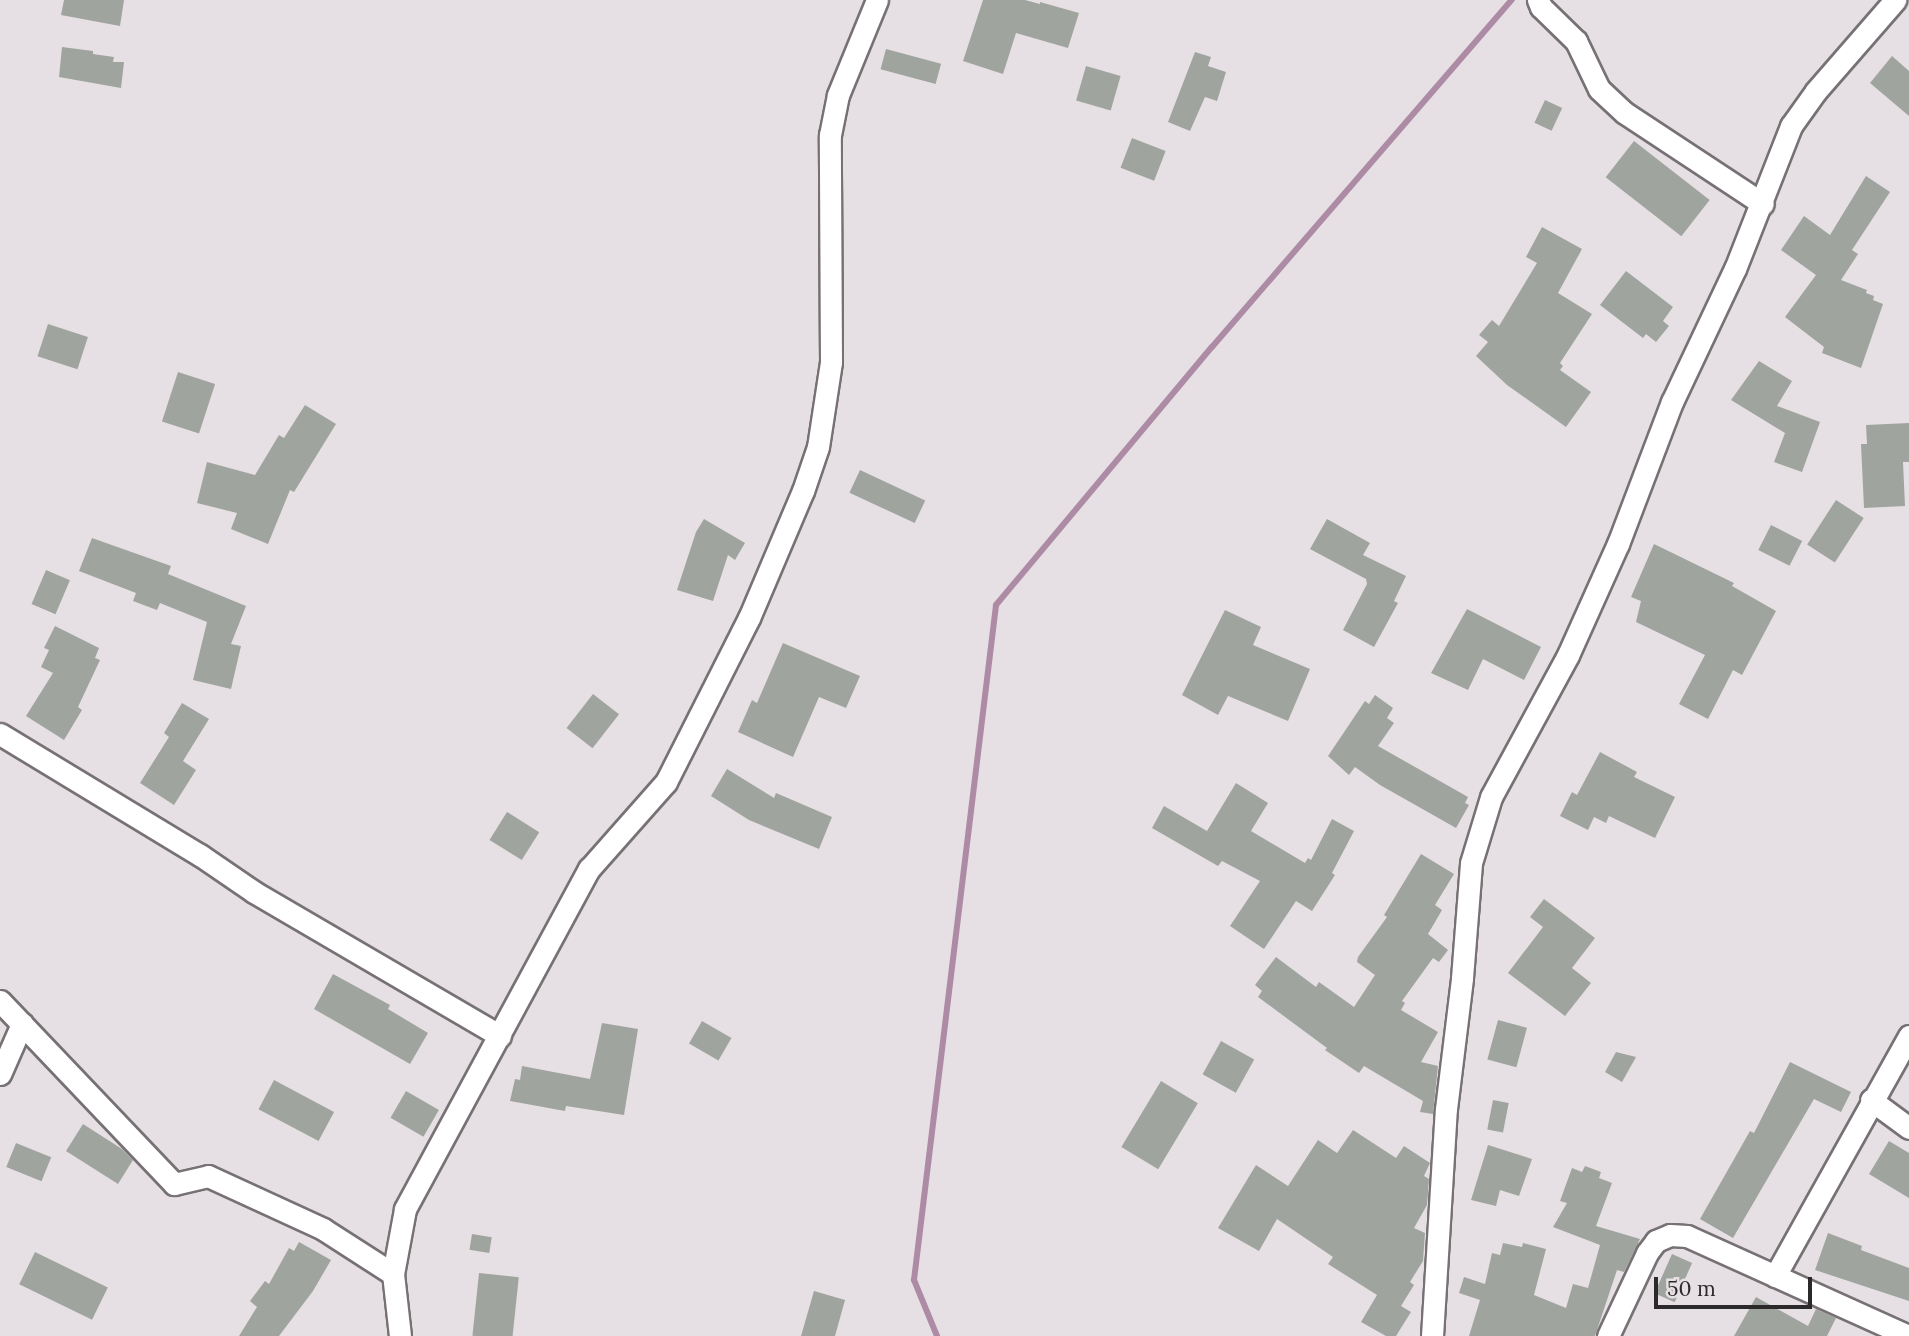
<!DOCTYPE html>
<style>
body{margin:0}
#map{position:relative;width:1909px;height:1336px;overflow:hidden;background:#e6e0e4;font-family:Lora,serif}
div>[style]{position:absolute}
.stream>*{height:6px;margin:-3px;padding:0 3px;transform-origin:3px;border-radius:3px;background:#ad8ba5}
.building>*{inset:0;background:#a0a49e;transform-origin:0 0}
.roads{filter:drop-shadow(2px 0 #777175) drop-shadow(-2px 0 #777175) drop-shadow(0 2px #777175) drop-shadow(0 -2px #777175)}
.street>*{height:21px;margin:-10.5px;padding:0 10.5px;transform-origin:10.5px;border-radius:10.5px;background:#fff}
span{translate:-50% -50%;white-space:nowrap;text-align:center;line-height:1.15;-webkit-text-stroke:5px #e6e0e4;paint-order:stroke}
.scale{position:absolute;left:1654px;top:1277px;width:158px;height:32px;box-sizing:border-box;border:4px solid #2c292b;border-top:0;padding-left:9px;font-size:21px;line-height:24px;white-space:nowrap;color:#2c292b;-webkit-text-stroke:5px #e6e0e4;paint-order:stroke}
</style>
<div id="map">
<div class="stream">
<i style="left:937px;top:1336px;width:61px;rotate:-112.3deg"></i>
<i style="left:914px;top:1280px;width:680px;rotate:-83.07deg"></i>
<i style="left:996px;top:605px;width:336px;rotate:-50.1deg"></i>
<i style="left:1212px;top:347px;width:459px;rotate:-49.2deg"></i>
</div>
<div class="building">
<i style="clip-path:polygon(64px 0,124px 0,120px 26px,61px 15px)"></i>
<i style="clip-path:polygon(983px 0,1025px 0,1040px 4px,1040px 2px,1079px 13px,1068px 48px,1016px 33px,1003px 74px,963px 61px)"></i>
<i style="clip-path:polygon(62px 47px,93px 51px,93px 54px,114px 57px,113px 62px,124px 62px,121px 88px,59px 77px)"></i>
<i style="left:886px;top:49px;width:57px;height:21px;rotate:15deg"></i>
<i style="clip-path:polygon(1195px 52px,1211px 57px,1208px 66px,1226px 72px,1217px 101px,1205px 97px,1190px 131px,1168px 122px)"></i>
<i style="clip-path:polygon(1892px 56px,1909px 71px,1909px 116px,1870px 83px)"></i>
<i style="left:1086px;top:66px;width:36px;height:36px;rotate:16deg"></i>
<i style="left:1545px;top:100px;width:19px;height:25px;rotate:25deg"></i>
<i style="left:1132px;top:138px;width:36px;height:32px;rotate:21deg"></i>
<i style="left:1634px;top:141px;width:96px;height:46px;rotate:38deg"></i>
<i style="clip-path:polygon(1866px 176px,1890px 192px,1852px 250px,1858px 254px,1841px 280px,1867px 290px,1866px 293px,1874px 296px,1873px 300px,1883px 304px,1861px 368px,1822px 353px,1824px 347px,1785px 317px,1816px 275px,1781px 250px,1804px 216px,1830px 235px)"></i>
<i style="clip-path:polygon(1542px 227px,1582px 249px,1558px 293px,1592px 314px,1560px 363px,1563px 366px,1560px 370px,1591px 392px,1566px 427px,1507px 385px,1476px 356px,1488px 342px,1479px 335px,1492px 320px,1499px 326px,1537px 263px,1526px 257px)"></i>
<i style="clip-path:polygon(1626px 271px,1673px 307px,1663px 321px,1669px 326px,1656px 342px,1646px 334px,1643px 338px,1600px 305px)"></i>
<i style="left:48px;top:324px;width:42px;height:34px;rotate:18deg"></i>
<i style="clip-path:polygon(1759px 361px,1792px 381px,1777px 406px,1820px 422px,1802px 472px,1774px 462px,1785px 433px,1731px 400px)"></i>
<i style="left:178px;top:372px;width:39px;height:52px;rotate:18deg"></i>
<i style="clip-path:polygon(305px 405px,336px 424px,294px 492px,290px 490px,268px 544px,231px 529px,237px 513px,197px 503px,207px 462px,255px 475px,279px 435px,284px 438px)"></i>
<i style="clip-path:polygon(1909px 423px,1909px 462px,1903px 462px,1905px 506px,1864px 508px,1861px 444px,1867px 444px,1866px 425px)"></i>
<i style="left:860px;top:470px;width:72px;height:25px;rotate:25deg"></i>
<i style="left:1836px;top:500px;width:33px;height:53px;rotate:33deg"></i>
<i style="clip-path:polygon(704px 519px,745px 543px,735px 560px,728px 555px,713px 601px,677px 590px,696px 532px)"></i>
<i style="clip-path:polygon(1327px 519px,1370px 543px,1363px 555px,1406px 576px,1394px 601px,1398px 603px,1374px 647px,1343px 630px,1367px 584px,1366px 579px,1310px 549px)"></i>
<i style="left:1771px;top:525px;width:35px;height:28px;rotate:27deg"></i>
<i style="clip-path:polygon(92px 538px,171px 566px,168px 574px,246px 606px,231px 644px,241px 646px,231px 689px,193px 680px,207px 622px,160px 603px,157px 610px,133px 601px,136px 593px,79px 571px)"></i>
<i style="clip-path:polygon(1654px 544px,1734px 583px,1732px 586px,1776px 611px,1742px 675px,1733px 670px,1708px 719px,1679px 704px,1705px 655px,1636px 622px,1641px 601px,1631px 597px)"></i>
<i style="left:46px;top:570px;width:26px;height:37px;rotate:23deg"></i>
<i style="clip-path:polygon(1467px 609px,1541px 647px,1524px 680px,1483px 659px,1468px 690px,1431px 673px)"></i>
<i style="clip-path:polygon(1225px 610px,1261px 627px,1253px 645px,1310px 669px,1288px 721px,1228px 696px,1218px 715px,1182px 695px)"></i>
<i style="clip-path:polygon(55px 626px,99px 648px,95px 658px,100px 660px,78px 707px,82px 710px,64px 740px,26px 716px,53px 673px,41px 667px,49px 650px,44px 648px)"></i>
<i style="clip-path:polygon(783px 643px,860px 676px,846px 708px,819px 697px,793px 757px,738px 732px,752px 700px,757px 703px)"></i>
<i style="left:593px;top:694px;width:33px;height:43px;rotate:38deg"></i>
<i style="clip-path:polygon(1375px 695px,1393px 708px,1387px 718px,1394px 723px,1378px 746px,1468px 797px,1465px 803px,1469px 805px,1456px 828px,1380px 785px,1355px 767px,1349px 775px,1328px 756px,1365px 701px,1369px 704px)"></i>
<i style="clip-path:polygon(182px 703px,209px 719px,183px 761px,196px 770px,174px 805px,140px 783px,169px 737px,164px 733px)"></i>
<i style="clip-path:polygon(1600px 752px,1637px 772px,1634px 777px,1675px 797px,1655px 838px,1609px 816px,1606px 823px,1594px 817px,1588px 830px,1560px 816px,1572px 792px,1577px 795px)"></i>
<i style="clip-path:polygon(727px 769px,774px 798px,776px 793px,832px 817px,819px 849px,749px 820px,711px 796px)"></i>
<i style="clip-path:polygon(1236px 783px,1268px 803px,1251px 831px,1305px 863px,1308px 858px,1311px 860px,1332px 819px,1354px 831px,1332px 873px,1335px 875px,1312px 911px,1296px 901px,1264px 949px,1230px 926px,1260px 881px,1222px 861px,1218px 866px,1152px 828px,1164px 806px,1207px 831px)"></i>
<i style="left:507px;top:812px;width:38px;height:33px;rotate:32deg"></i>
<i style="clip-path:polygon(1421px 854px,1454px 874px,1435px 905px,1442px 910px,1428px 934px,1448px 950px,1439px 962px,1433px 958px,1402px 1001px,1405px 1003px,1401px 1010px,1438px 1032px,1421px 1062px,1438px 1066px,1433px 1114px,1420px 1112px,1423px 1101px,1364px 1066px,1359px 1073px,1325px 1050px,1327px 1048px,1258px 997px,1262px 991px,1255px 985px,1276px 957px,1316px 987px,1319px 982px,1354px 1007px,1375px 975px,1357px 962px,1358px 957px,1387px 917px,1384px 915px)"></i>
<i style="clip-path:polygon(1544px 899px,1595px 938px,1572px 968px,1591px 983px,1565px 1016px,1508px 973px,1543px 927px,1530px 917px)"></i>
<i style="clip-path:polygon(333px 974px,390px 1005px,388px 1009px,428px 1033px,410px 1064px,314px 1009px)"></i>
<i style="left:1498px;top:1020px;width:30px;height:41px;rotate:15deg"></i>
<i style="left:702px;top:1021px;width:34px;height:26px;rotate:30deg"></i>
<i style="clip-path:polygon(602px 1023px,638px 1029px,624px 1115px,566px 1106px,565px 1111px,510px 1101px,515px 1079px,520px 1080px,522px 1066px,590px 1079px)"></i>
<i style="left:1221px;top:1041px;width:38px;height:38px;rotate:29deg"></i>
<i style="clip-path:polygon(1616px 1052px,1636px 1057px,1622px 1082px,1605px 1072px)"></i>
<i style="clip-path:polygon(1790px 1062px,1851px 1092px,1841px 1112px,1814px 1099px,1733px 1238px,1700px 1219px,1750px 1131px,1754px 1133px)"></i>
<i style="left:274px;top:1080px;width:68px;height:33px;rotate:28deg"></i>
<i style="left:1161px;top:1081px;width:43px;height:77px;rotate:31deg"></i>
<i style="left:406px;top:1091px;width:38px;height:31px;rotate:30deg"></i>
<i style="left:1493px;top:1100px;width:16px;height:30px;rotate:11deg"></i>
<i style="clip-path:polygon(83px 1124px,122px 1149px,133px 1160px,118px 1184px,66px 1151px)"></i>
<i style="clip-path:polygon(1353px 1130px,1396px 1158px,1404px 1146px,1430px 1163px,1424px 1176px,1429px 1179px,1427px 1205px,1414px 1228px,1425px 1233px,1423px 1261px,1410px 1282px,1414px 1285px,1401px 1306px,1411px 1312px,1396px 1336px,1386px 1336px,1361px 1322px,1377px 1295px,1328px 1264px,1333px 1257px,1277px 1219px,1259px 1251px,1218px 1228px,1256px 1165px,1288px 1186px,1318px 1140px,1337px 1153px)"></i>
<i style="clip-path:polygon(1889px 1141px,1909px 1153px,1909px 1198px,1869px 1174px)"></i>
<i style="left:16px;top:1143px;width:38px;height:26px;rotate:22deg"></i>
<i style="clip-path:polygon(1488px 1145px,1532px 1159px,1519px 1196px,1500px 1190px,1496px 1206px,1471px 1200px)"></i>
<i style="clip-path:polygon(1585px 1166px,1601px 1172px,1599px 1178px,1612px 1183px,1596px 1226px,1640px 1239px,1624px 1272px,1617px 1270px,1595px 1336px,1469px 1336px,1480px 1300px,1459px 1293px,1464px 1277px,1485px 1284px,1492px 1253px,1500px 1255px,1503px 1243px,1522px 1247px,1523px 1243px,1546px 1249px,1534px 1295px,1566px 1308px,1573px 1284px,1588px 1288px,1600px 1245px,1553px 1227px,1567px 1203px,1560px 1201px,1572px 1168px,1582px 1172px)"></i>
<i style="clip-path:polygon(1828px 1233px,1862px 1246px,1861px 1250px,1909px 1268px,1909px 1301px,1815px 1270px)"></i>
<i style="left:472px;top:1234px;width:20px;height:16px;rotate:9deg"></i>
<i style="clip-path:polygon(299px 1242px,331px 1260px,313px 1291px,279px 1336px,239px 1336px,257px 1307px,250px 1301px,265px 1281px,269px 1284px,289px 1248px,294px 1251px)"></i>
<i style="left:35px;top:1252px;width:81px;height:36px;rotate:26deg"></i>
<i style="left:1672px;top:1254px;width:22px;height:43px;rotate:24deg"></i>
<i style="left:479px;top:1273px;width:40px;height:63px;rotate:6deg"></i>
<i style="clip-path:polygon(814px 1291px,845px 1300px,835px 1336px,801px 1336px)"></i>
<i style="clip-path:polygon(1756px 1297px,1808px 1326px,1816px 1309px,1836px 1318px,1827px 1336px,1734px 1336px)"></i>
</div>
<div class="roads">
<div class="street">
<i style="left:1538px;top:0;width:8px;rotate:67deg"></i>
<i style="left:1541px;top:7px;width:49px;rotate:44.2deg"></i>
<i style="left:1576px;top:41px;width:53px;rotate:64.4deg"></i>
<i style="left:1599px;top:89px;width:35px;rotate:43deg"></i>
<i style="left:1625px;top:113px;width:165px;rotate:33.4deg"></i>
<i style="left:0;top:734px;width:234px;rotate:31.2deg"></i>
<i style="left:200px;top:855px;width:65px;rotate:34.4deg"></i>
<i style="left:254px;top:892px;width:285px;rotate:30.3deg"></i>
<i style="left:0;top:1001px;width:253px;rotate:46.4deg"></i>
<i style="left:174px;top:1184px;width:35px;rotate:-13deg"></i>
<i style="left:208px;top:1176px;width:127px;rotate:24.7deg"></i>
<i style="left:323px;top:1229px;width:83px;rotate:32.7deg"></i>
<i style="left:0;top:1074px;width:55px;rotate:-66.3deg"></i>
<i style="left:1871px;top:1100px;width:47px;rotate:36.4deg"></i>
<i style="left:1775px;top:1276px;width:275px;rotate:-60.8deg"></i>
<i style="left:400px;top:1336px;width:62px;rotate:-96.4deg"></i>
<i style="left:393px;top:1274px;width:66px;rotate:-79.5deg"></i>
<i style="left:405px;top:1209px;width:387px;rotate:-61.6deg"></i>
<i style="left:589px;top:869px;width:116px;rotate:-48.5deg"></i>
<i style="left:666px;top:782px;width:184px;rotate:-63.2deg"></i>
<i style="left:749px;top:618px;width:138px;rotate:-67deg"></i>
<i style="left:803px;top:491px;width:46px;rotate:-71.2deg"></i>
<i style="left:818px;top:447px;width:86px;rotate:-81.3deg"></i>
<i style="left:831px;top:362px;width:227px;rotate:-90.3deg"></i>
<i style="left:830px;top:135px;width:41px;rotate:-78.7deg"></i>
<i style="left:838px;top:95px;width:103px;rotate:-67.7deg"></i>
<i style="left:1432px;top:1336px;width:227px;rotate:-86.5deg"></i>
<i style="left:1446px;top:1109px;width:132px;rotate:-83deg"></i>
<i style="left:1462px;top:978px;width:115px;rotate:-85.5deg"></i>
<i style="left:1471px;top:863px;width:69px;rotate:-73.1deg"></i>
<i style="left:1491px;top:797px;width:162px;rotate:-61.5deg"></i>
<i style="left:1568px;top:655px;width:122px;rotate:-65.8deg"></i>
<i style="left:1618px;top:544px;width:152px;rotate:-69.2deg"></i>
<i style="left:1672px;top:402px;width:147px;rotate:-64.7deg"></i>
<i style="left:1735px;top:269px;width:154px;rotate:-68.6deg"></i>
<i style="left:1791px;top:126px;width:43px;rotate:-54.5deg"></i>
<i style="left:1816px;top:91px;width:121px;rotate:-49deg"></i>
<i style="left:1608px;top:1336px;width:92px;rotate:-64.8deg"></i>
<i style="left:1647px;top:1253px;width:15px;rotate:-53deg"></i>
<i style="left:1656px;top:1241px;width:15px;rotate:-23deg"></i>
<i style="left:1670px;top:1235px;width:17px;rotate:3deg"></i>
<i style="left:1687px;top:1236px;width:243px;rotate:24.3deg"></i>
</div>
</div>
<div class="scale">50 m</div>
</div>
